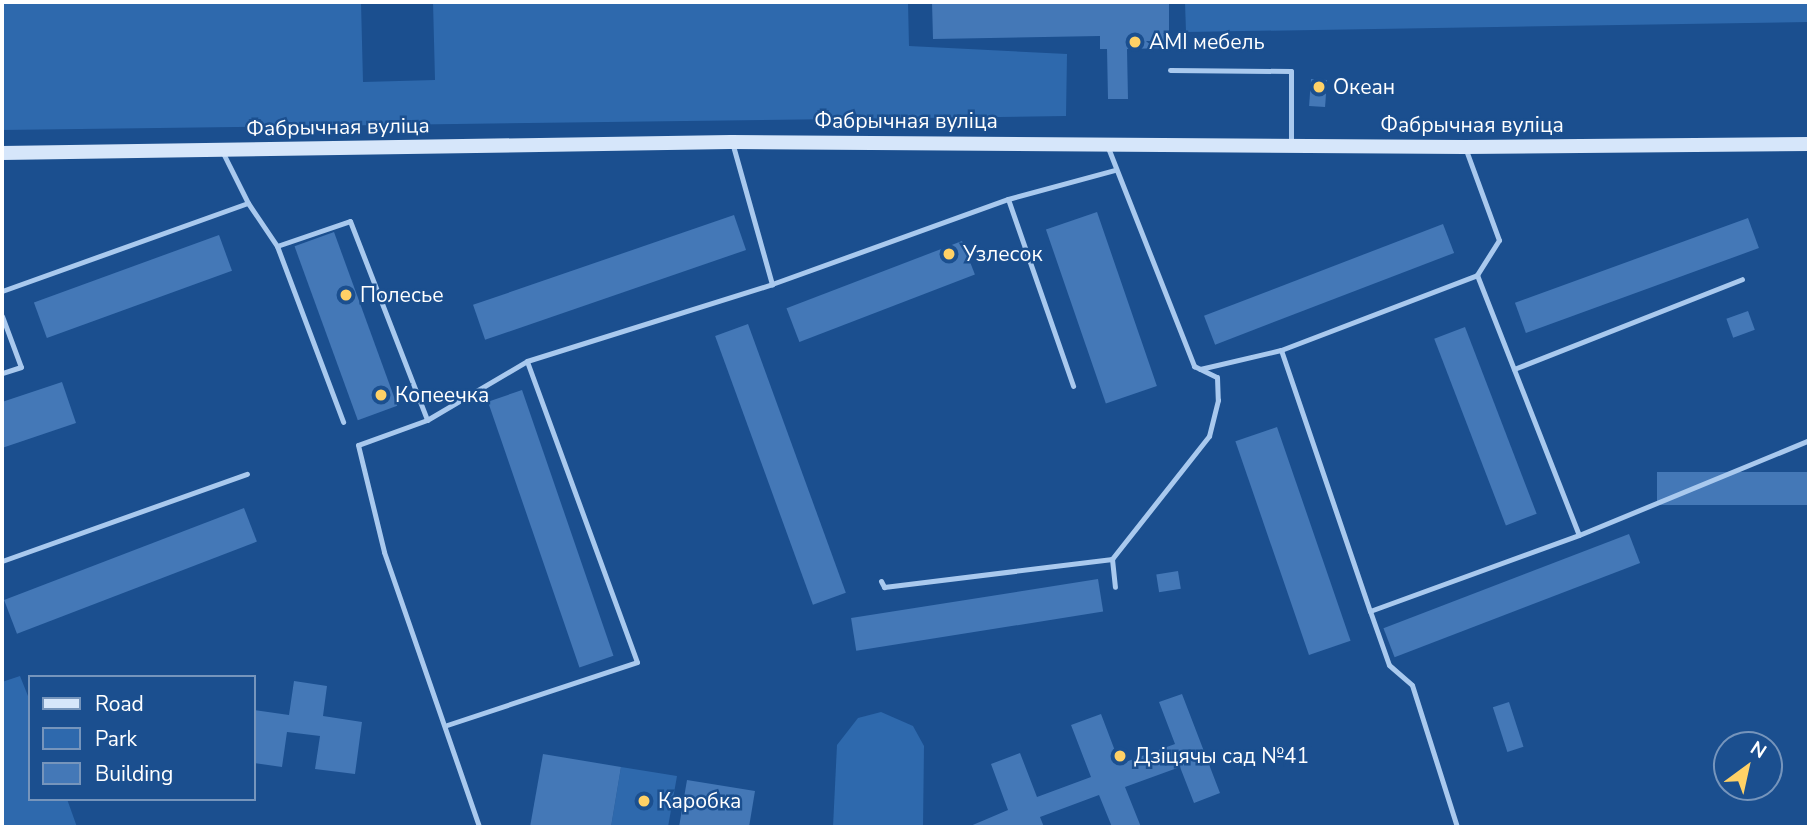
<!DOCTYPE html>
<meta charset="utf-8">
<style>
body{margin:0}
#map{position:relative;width:1811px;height:829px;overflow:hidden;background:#1b4f8f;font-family:"Nunito Sans",sans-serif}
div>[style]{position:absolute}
.green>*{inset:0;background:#2e69ad}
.building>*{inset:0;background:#4478b7;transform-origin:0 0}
.service>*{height:5px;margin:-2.5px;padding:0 2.5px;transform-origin:2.5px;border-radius:2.5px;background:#a9c9ee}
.secondary>*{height:14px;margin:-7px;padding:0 7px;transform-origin:7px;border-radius:7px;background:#d6e6fa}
.dots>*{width:19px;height:19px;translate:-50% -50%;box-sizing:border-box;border:4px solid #1b4f8f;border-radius:50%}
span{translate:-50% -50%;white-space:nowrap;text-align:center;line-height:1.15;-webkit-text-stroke:5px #1b4f8f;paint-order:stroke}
.poi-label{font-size:21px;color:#fff}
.left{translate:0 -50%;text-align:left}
.street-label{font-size:21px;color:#fff}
.frame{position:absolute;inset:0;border:4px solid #fff;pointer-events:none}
.legend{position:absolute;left:28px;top:675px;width:228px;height:126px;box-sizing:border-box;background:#1b4f8f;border:2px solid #7695bc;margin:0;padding:9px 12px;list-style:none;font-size:21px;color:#fff}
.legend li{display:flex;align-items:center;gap:14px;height:35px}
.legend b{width:35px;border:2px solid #7695bc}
.north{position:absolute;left:1713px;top:731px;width:70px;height:70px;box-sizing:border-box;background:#1b4f8f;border:2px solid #7695bc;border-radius:50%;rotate:33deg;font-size:19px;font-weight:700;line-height:28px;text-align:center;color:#fff}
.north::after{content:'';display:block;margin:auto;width:24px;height:32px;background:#ffd166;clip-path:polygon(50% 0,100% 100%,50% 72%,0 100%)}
</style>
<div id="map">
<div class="green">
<i style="clip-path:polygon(2px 2px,361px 2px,363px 82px,435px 80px,433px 2px,908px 2px,909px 46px,1067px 54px,1066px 116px,2px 130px)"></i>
<i style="clip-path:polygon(1185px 2px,1809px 2px,1809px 22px,1186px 32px)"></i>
<i style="clip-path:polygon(20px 676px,30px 701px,30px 799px,67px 799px,77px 827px,2px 827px,2px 682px)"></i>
<i style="clip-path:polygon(881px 712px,913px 726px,924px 746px,923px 827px,833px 827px,837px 745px,858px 718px)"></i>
<i style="clip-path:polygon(621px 767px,677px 776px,668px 827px,611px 827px)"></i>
</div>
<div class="building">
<i style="clip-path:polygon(932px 2px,1169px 2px,1169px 48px,1127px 49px,1128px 99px,1108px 99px,1107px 49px,1100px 49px,1100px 36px,933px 39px)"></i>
<i style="left:1311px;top:79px;width:16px;height:27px;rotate:4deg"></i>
<i style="left:1097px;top:212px;width:184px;height:54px;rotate:71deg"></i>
<i style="left:734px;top:215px;width:37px;height:276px;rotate:71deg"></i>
<i style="left:1748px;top:218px;width:32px;height:248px;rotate:70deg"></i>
<i style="left:1443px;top:224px;width:31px;height:256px;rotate:69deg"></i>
<i style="left:334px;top:232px;width:185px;height:42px;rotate:70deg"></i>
<i style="left:219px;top:235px;width:38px;height:197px;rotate:70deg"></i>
<i style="left:962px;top:241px;width:36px;height:188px;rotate:69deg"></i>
<i style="left:1748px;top:311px;width:20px;height:23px;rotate:70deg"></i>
<i style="left:748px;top:324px;width:286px;height:35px;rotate:70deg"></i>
<i style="left:1465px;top:327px;width:200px;height:33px;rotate:69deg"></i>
<i style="clip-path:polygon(62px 382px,76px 423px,2px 448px,2px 402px)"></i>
<i style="left:522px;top:390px;width:281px;height:36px;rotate:71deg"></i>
<i style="left:1277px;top:427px;width:226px;height:44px;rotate:71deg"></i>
<i style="left:1809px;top:472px;width:33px;height:152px;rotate:90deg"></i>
<i style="left:244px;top:508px;width:36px;height:257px;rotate:69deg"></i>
<i style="left:1629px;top:534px;width:31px;height:263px;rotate:69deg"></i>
<i style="left:1178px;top:571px;width:18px;height:22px;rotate:81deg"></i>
<i style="left:1098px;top:579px;width:33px;height:250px;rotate:81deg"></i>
<i style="clip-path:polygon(294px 681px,327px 686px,323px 716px,362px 722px,355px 774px,315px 769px,320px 736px,287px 732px,282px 767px,254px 763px,254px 710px,289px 715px)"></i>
<i style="clip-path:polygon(1182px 694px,1220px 793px,1194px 803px,1180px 767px,1125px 787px,1141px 827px,1112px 827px,1099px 795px,1040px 817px,1044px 827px,968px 827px,1008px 810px,991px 764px,1020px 753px,1037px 797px,1091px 777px,1071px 725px,1101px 714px,1120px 764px,1175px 744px,1159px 702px)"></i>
<i style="left:1509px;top:702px;width:47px;height:17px;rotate:72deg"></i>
<i style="clip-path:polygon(543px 754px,621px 767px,611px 827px,530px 827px)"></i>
<i style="clip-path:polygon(687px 780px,755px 791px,749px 827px,679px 827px)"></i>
</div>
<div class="service">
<i style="left:1170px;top:70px;width:121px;rotate:0.5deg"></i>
<i style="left:1291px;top:71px;width:74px;rotate:90deg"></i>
<i style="left:732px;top:142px;width:148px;rotate:74.3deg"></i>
<i style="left:1107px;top:145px;width:238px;rotate:68.5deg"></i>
<i style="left:1194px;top:366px;width:25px;rotate:26deg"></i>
<i style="left:1217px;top:377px;width:23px;rotate:88deg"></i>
<i style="left:1218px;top:400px;width:37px;rotate:104deg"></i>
<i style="left:1209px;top:436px;width:157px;rotate:128.3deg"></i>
<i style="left:1112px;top:559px;width:28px;rotate:84deg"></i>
<i style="left:1466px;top:150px;width:96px;rotate:69.9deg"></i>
<i style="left:1499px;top:240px;width:41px;rotate:122.2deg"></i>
<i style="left:1477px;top:275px;width:279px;rotate:68.6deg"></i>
<i style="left:223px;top:153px;width:56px;rotate:63.4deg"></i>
<i style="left:248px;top:203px;width:52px;rotate:56deg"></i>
<i style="left:277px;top:246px;width:77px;rotate:-18.9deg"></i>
<i style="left:350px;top:221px;width:213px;rotate:68.8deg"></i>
<i style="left:427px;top:420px;width:116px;rotate:-30.5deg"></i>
<i style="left:527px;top:361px;width:257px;rotate:-17.4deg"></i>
<i style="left:772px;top:284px;width:251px;rotate:-19.8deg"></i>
<i style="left:1008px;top:199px;width:111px;rotate:-15.2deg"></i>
<i style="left:1008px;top:199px;width:198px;rotate:70.8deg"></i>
<i style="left:277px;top:246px;width:188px;rotate:69.4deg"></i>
<i style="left:2px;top:291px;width:261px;rotate:-19.7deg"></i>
<i style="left:2px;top:316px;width:54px;rotate:69.6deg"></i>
<i style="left:21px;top:367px;width:20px;rotate:162deg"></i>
<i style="left:1281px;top:350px;width:276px;rotate:71.2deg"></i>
<i style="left:1370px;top:611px;width:222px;rotate:-20deg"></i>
<i style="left:1579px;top:535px;width:249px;rotate:-22.4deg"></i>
<i style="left:1200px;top:369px;width:83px;rotate:-13.2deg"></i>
<i style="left:1281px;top:350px;width:210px;rotate:-20.9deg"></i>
<i style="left:1514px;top:369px;width:245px;rotate:-21.5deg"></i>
<i style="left:427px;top:420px;width:73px;rotate:160.1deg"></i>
<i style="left:358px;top:445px;width:110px;rotate:76.3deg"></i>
<i style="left:384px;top:552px;width:291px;rotate:70.9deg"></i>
<i style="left:2px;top:561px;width:260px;rotate:-19.6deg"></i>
<i style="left:881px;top:581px;width:7px;rotate:63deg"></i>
<i style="left:884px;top:587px;width:230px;rotate:-7deg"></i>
<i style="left:1370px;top:611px;width:57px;rotate:70.6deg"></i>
<i style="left:1389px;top:665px;width:30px;rotate:41deg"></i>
<i style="left:1412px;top:685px;width:149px;rotate:72.4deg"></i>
<i style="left:447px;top:725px;width:200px;rotate:-18.3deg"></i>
<i style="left:637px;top:662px;width:320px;rotate:-110.1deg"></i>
</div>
<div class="secondary">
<i style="left:2px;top:153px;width:729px;rotate:-0.86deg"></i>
<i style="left:731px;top:142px;width:734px;rotate:0.39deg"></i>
<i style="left:1465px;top:147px;width:344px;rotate:-0.5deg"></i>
</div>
<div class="dots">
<i style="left:1135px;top:42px;background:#ffd166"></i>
<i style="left:1319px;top:87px;background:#ffd166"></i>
<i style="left:949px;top:254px;background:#ffd166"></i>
<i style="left:346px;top:295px;background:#ffd166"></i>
<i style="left:381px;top:395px;background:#ffd166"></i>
<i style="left:1120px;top:756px;background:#ffd166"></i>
<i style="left:644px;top:801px;background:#ffd166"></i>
</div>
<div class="poi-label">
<span class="left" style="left:1149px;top:42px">AMI мебель</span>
<span class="left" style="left:1333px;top:87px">Океан</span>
<span class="left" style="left:963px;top:254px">Узлесок</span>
<span class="left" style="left:360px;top:295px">Полесье</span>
<span class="left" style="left:395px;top:395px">Копеечка</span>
<span class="left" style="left:1134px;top:756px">Дзіцячы сад №41</span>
<span class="left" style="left:658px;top:801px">Каробка</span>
</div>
<div class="street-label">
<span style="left:906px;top:121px">Фабрычная вуліца</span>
<span style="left:1472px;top:125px">Фабрычная вуліца</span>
<span style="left:338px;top:127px;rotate:-1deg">Фабрычная вуліца</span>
</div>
<div class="frame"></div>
<ul class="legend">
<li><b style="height:9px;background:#d6e6fa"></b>Road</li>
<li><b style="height:19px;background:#2e69ad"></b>Park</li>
<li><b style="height:19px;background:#4478b7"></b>Building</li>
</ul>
<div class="north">N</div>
</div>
